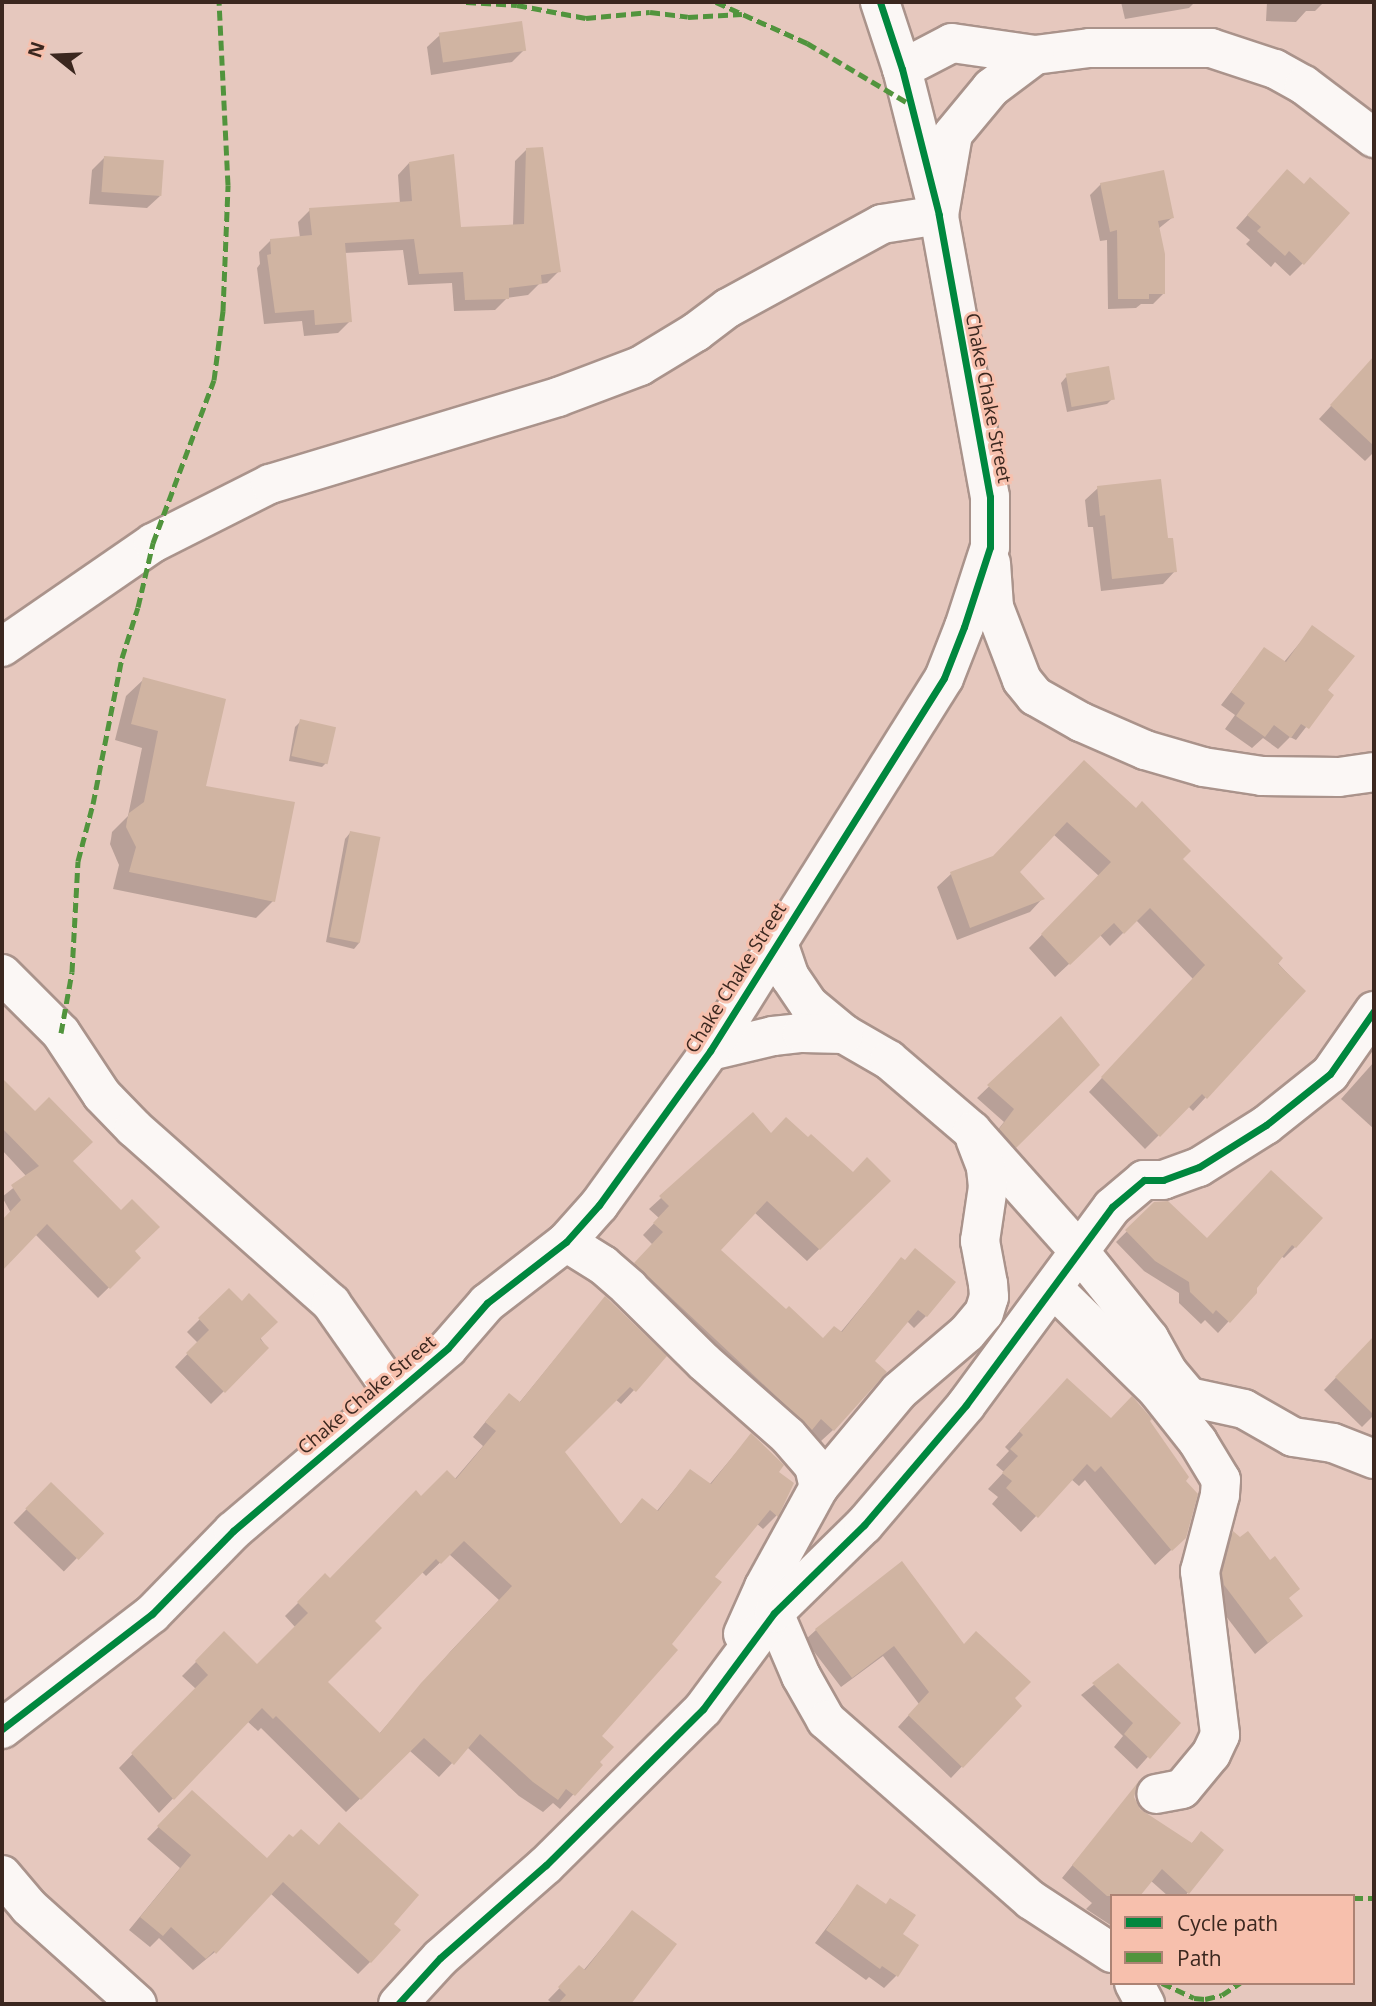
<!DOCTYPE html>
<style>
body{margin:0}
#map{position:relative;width:1376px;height:2006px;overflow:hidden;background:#e6c8be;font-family:"Open Sans",sans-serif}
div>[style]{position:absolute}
.shadow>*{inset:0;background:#0003;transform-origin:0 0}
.building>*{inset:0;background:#d0b4a2;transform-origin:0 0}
.roads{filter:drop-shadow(2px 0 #aa938b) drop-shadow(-2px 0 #aa938b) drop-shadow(0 2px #aa938b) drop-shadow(0 -2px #aa938b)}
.minor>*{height:38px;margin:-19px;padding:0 19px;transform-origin:19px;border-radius:19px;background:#fbf7f5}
.quiet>*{height:5px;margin-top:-2.5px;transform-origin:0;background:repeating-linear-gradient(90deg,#51943d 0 10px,transparent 0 15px)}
.cycleway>*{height:7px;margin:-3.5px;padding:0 3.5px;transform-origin:3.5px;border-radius:3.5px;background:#00873e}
span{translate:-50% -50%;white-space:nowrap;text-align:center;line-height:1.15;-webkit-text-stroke:6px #f7c0ad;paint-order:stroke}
.street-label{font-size:19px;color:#3b271f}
.frame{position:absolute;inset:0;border:4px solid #3b271f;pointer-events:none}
.legend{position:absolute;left:1110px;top:1894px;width:245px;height:91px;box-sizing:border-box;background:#f7c0ad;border:2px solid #ac8374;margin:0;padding:9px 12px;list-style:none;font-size:21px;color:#3b271f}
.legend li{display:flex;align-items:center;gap:14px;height:35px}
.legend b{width:35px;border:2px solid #ac8374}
.north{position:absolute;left:21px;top:21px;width:70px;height:70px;-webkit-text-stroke:5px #f7c0ad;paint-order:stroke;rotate:288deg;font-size:19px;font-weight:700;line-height:28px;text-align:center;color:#3b271f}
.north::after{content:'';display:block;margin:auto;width:24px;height:32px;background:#3b271f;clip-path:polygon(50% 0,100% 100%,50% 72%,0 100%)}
</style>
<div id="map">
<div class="shadow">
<i style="clip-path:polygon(1121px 2px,1195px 2px,1189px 8px,1125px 19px)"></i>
<i style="clip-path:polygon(1267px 2px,1324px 2px,1315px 11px,1306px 11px,1296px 22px,1266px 21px)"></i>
<i style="clip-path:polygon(440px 35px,524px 50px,512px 62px,431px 75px,427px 47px)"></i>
<i style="clip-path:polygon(527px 149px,559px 271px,547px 283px,539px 284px,528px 295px,507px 298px,495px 310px,454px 311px,452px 283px,408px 285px,403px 250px,344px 253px,350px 321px,338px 333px,304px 336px,302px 321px,264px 324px,257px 268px,260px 264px,259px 252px,271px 240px,300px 238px,298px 222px,310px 210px,400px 204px,398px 175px,409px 163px,460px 229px,513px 226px,515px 161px)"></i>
<i style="clip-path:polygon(104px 158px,160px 196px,147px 208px,89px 204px,92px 170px)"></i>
<i style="clip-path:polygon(1101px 184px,1173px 217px,1158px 229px,1164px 293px,1153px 304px,1141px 304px,1136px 308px,1108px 309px,1107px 240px,1100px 241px,1090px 195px)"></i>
<i style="clip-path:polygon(1275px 184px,1303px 263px,1290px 276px,1275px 262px,1271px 267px,1246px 244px,1250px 240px,1236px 228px)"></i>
<i style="clip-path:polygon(1367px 367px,1374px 374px,1374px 452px,1365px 461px,1319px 419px)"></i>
<i style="clip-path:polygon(1066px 377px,1113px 398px,1107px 404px,1067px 412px,1061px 383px)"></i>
<i style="clip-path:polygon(1098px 488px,1166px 540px,1175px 571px,1163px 584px,1101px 591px,1093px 527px,1088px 527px,1085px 500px)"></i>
<i style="clip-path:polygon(1313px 627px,1325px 691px,1331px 695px,1296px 740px,1290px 737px,1278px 749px,1263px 738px,1252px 748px,1225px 729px,1235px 715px,1221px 705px,1264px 649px,1284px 662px)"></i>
<i style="clip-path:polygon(144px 679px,204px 787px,273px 901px,256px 918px,113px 889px,119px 865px,110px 844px,111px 839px,112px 832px,128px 816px,142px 748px,115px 740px,126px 696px)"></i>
<i style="clip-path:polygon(301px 721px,327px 762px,322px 767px,289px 761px,295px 727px)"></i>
<i style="clip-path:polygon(1071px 775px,1180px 859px,1304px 991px,1193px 1111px,1188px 1106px,1145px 1149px,1089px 1092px,1193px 979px,1136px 920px,1110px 946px,1100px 935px,1055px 977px,1029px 948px,1099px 876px,1053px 834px,1017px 872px,1042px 899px,1030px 912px,957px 940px,937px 887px,951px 874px,993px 858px)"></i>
<i style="clip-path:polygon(350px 833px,359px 943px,354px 949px,326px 942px,345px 839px)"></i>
<i style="clip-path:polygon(1060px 1018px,1098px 1065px,1004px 1158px,989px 1141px,1004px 1122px,977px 1098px)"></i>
<i style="clip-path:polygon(1374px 1062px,1374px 1129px,1341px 1099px)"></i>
<i style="clip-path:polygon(9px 1087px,71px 1161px,139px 1258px,98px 1298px,35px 1234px,2px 1268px,2px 1223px,11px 1213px,2px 1197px,27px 1177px,2px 1150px,2px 1094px)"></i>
<i style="clip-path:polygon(753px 1114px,770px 1135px,853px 1174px,889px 1181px,807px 1261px,754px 1212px,719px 1250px,786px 1312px,822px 1340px,840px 1333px,901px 1259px,926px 1316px,914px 1328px,907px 1321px,873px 1361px,833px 1430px,821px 1441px,809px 1431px,799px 1441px,624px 1276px,653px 1245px,643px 1235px,659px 1218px,649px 1209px)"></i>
<i style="clip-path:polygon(1260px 1183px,1295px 1247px,1284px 1258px,1281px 1256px,1255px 1288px,1255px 1292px,1218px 1333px,1205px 1320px,1201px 1324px,1179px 1303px,1179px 1293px,1144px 1271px,1116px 1242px,1155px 1204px,1207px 1240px)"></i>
<i style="clip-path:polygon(229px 1290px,267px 1348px,211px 1404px,175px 1367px,198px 1343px,187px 1332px)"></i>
<i style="clip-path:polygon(evenodd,605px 1298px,634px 1390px,621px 1404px,615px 1399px,562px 1452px,620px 1525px,642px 1501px,656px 1512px,690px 1471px,709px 1485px,751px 1435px,777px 1472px,792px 1484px,776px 1516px,763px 1529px,756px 1523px,713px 1577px,599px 1737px,600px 1765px,560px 1809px,553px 1803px,543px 1812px,519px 1796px,467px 1747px,439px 1777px,410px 1751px,346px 1812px,261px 1728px,258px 1731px,247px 1721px,159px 1813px,119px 1768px,196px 1689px,182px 1676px,224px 1634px,257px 1667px,296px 1628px,285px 1616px,325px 1576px,330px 1581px,421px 1499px,454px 1480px,483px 1446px,473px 1437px,496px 1409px,519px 1403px,605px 1298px,449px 1554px,499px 1600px,450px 1652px,379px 1734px,325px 1682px,373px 1621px,422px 1572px,426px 1576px,449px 1554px)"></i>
<i style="clip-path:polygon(1374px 1338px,1374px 1415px,1362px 1427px,1324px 1390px)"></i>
<i style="clip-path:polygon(1052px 1396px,1111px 1420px,1148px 1421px,1183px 1482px,1185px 1537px,1155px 1565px,1085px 1480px,1079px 1486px,1071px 1479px,1021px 1532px,992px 1504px,998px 1497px,988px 1489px,1004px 1472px,996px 1465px,1009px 1451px,1005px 1447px)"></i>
<i style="left:51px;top:1484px;width:70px;height:54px;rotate:44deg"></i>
<i style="clip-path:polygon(1233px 1533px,1300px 1616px,1255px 1654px,1212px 1598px,1221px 1545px)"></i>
<i style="clip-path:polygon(816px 1630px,964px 1646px,1019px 1706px,951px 1778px,898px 1727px,919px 1704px,883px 1656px,841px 1687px,805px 1640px)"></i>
<i style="clip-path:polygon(1118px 1666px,1178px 1723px,1137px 1769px,1114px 1747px,1123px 1736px,1081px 1695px)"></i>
<i style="clip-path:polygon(1136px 1787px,1133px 1798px,1138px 1809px,1190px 1845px,1201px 1834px,1222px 1850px,1185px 1896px,1168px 1896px,1150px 1880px,1112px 1896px,1112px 1926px,1086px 1909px,1092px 1903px,1062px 1878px)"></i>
<i style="clip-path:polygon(192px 1792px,267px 1860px,293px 1839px,391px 1924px,370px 1962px,358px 1974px,270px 1893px,215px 1952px,193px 1970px,159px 1938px,150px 1947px,129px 1930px,180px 1868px,147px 1839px)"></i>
<i style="clip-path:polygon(858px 1886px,901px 1934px,896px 1976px,884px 1988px,869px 1977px,866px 1980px,815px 1943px)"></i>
<i style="clip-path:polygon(632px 1912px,675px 1944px,629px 2004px,553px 2004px,548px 2000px,579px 1968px,583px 1971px)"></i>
</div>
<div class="building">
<i style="left:522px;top:21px;width:30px;height:84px;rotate:82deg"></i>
<i style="clip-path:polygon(543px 147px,561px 272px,541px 275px,542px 284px,509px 288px,509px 299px,465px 300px,463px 272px,419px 274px,414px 239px,345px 243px,352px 322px,315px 325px,314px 310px,275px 313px,267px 255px,271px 254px,270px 239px,312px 235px,309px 208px,412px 201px,409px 162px,454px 154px,461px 227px,524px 224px,526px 148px)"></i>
<i style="left:104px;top:156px;width:60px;height:36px;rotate:4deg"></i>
<i style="clip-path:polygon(1287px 169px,1304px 184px,1310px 177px,1350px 213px,1304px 265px,1289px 251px,1285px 256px,1257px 231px,1261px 227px,1247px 215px)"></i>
<i style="clip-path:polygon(1164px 170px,1174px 218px,1158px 221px,1165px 254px,1165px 294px,1149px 294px,1149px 299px,1118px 299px,1117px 230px,1110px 232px,1100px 183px)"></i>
<i style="clip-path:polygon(1374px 356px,1374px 446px,1330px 405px)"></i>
<i style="left:1109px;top:366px;width:34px;height:44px;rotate:80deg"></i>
<i style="clip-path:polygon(1161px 479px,1168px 538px,1173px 538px,1177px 572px,1112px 579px,1105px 515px,1100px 516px,1097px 486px)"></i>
<i style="clip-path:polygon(1312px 625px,1355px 656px,1328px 690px,1334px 695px,1309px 729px,1301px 724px,1291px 738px,1274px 725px,1265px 737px,1236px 716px,1245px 703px,1231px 692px,1264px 647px,1286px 662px)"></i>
<i style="clip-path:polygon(143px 677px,226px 699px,206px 786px,295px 802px,275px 902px,129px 872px,136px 847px,126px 827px,127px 820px,129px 813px,144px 802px,158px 731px,131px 724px)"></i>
<i style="left:300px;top:719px;width:37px;height:38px;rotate:13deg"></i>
<i style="clip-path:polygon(1084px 760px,1136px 808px,1142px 801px,1191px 851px,1183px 859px,1283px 958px,1278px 964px,1306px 991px,1207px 1099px,1202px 1094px,1160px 1137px,1101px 1077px,1205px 965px,1150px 908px,1124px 934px,1114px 923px,1070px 965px,1041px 934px,1111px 862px,1067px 822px,1020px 872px,1045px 899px,970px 928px,950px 872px,993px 856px)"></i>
<i style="left:350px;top:831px;width:31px;height:108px;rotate:11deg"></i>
<i style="clip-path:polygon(1061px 1016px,1100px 1065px,1016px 1148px,999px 1129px,1014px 1109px,987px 1085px)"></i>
<i style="clip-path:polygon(2px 1078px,35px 1111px,49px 1097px,93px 1142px,73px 1161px,121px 1210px,132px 1199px,160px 1227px,135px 1251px,141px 1258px,110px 1289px,47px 1224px,2px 1271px,2px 1220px,21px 1200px,11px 1185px,39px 1166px,2px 1128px)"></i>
<i style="clip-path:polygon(753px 1112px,771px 1133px,786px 1117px,808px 1137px,811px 1134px,853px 1172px,867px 1157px,891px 1181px,820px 1250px,767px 1201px,721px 1250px,786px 1309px,789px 1306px,823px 1338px,834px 1326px,842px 1332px,901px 1257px,905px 1260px,915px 1248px,956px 1282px,927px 1317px,918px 1310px,875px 1361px,887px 1372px,834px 1431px,821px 1419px,812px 1430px,634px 1263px,663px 1232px,653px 1223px,669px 1206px,659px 1196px)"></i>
<i style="clip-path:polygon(1271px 1170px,1323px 1218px,1296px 1248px,1292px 1245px,1257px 1288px,1257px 1293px,1230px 1323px,1216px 1310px,1213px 1314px,1190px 1292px,1189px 1282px,1155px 1261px,1125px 1230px,1154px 1202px,1168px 1201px,1207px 1238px)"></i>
<i style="clip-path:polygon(229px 1288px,242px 1301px,249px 1293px,278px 1322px,260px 1339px,269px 1348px,225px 1393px,186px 1353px,209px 1330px,198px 1318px)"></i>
<i style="clip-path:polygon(evenodd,605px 1296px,667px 1356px,636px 1392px,630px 1387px,565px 1452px,621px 1524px,642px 1498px,658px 1511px,690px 1469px,711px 1484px,751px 1433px,784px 1465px,779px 1472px,794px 1483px,778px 1517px,770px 1510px,715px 1577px,722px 1582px,672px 1644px,678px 1650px,602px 1736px,614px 1747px,600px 1762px,603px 1765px,575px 1796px,566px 1789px,558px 1800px,533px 1782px,480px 1734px,454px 1765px,424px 1738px,361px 1800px,276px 1716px,273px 1719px,262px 1708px,174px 1800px,131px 1753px,208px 1675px,195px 1661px,224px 1631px,257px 1664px,308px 1613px,297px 1602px,325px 1573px,330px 1578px,416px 1490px,421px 1496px,447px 1470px,456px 1479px,496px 1431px,485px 1422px,509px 1393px,520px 1402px,605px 1296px,464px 1541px,512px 1586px,421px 1683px,380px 1733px,328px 1682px,382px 1628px,375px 1621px,436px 1559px,441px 1564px,464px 1541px)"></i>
<i style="clip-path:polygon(1374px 1336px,1374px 1415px,1335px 1377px)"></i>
<i style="clip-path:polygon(1067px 1378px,1111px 1418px,1132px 1396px,1152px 1419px,1150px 1421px,1189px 1477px,1186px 1481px,1198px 1494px,1186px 1538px,1172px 1551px,1101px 1466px,1095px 1472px,1087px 1464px,1038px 1518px,1006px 1488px,1012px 1481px,1002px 1473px,1018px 1456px,1010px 1449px,1023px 1435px,1019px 1431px)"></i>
<i style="left:51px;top:1482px;width:74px;height:37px;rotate:44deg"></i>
<i style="clip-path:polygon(1233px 1531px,1240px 1537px,1248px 1531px,1270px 1560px,1275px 1556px,1300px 1589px,1289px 1598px,1303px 1616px,1268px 1643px,1224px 1585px,1222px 1573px)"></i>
<i style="clip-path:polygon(902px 1561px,964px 1644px,976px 1631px,1031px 1682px,1015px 1698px,1022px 1706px,963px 1768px,908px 1715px,929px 1692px,894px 1646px,852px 1678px,815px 1629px)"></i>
<i style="clip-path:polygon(1118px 1663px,1181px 1723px,1150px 1759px,1124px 1734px,1133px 1723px,1092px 1683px)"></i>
<i style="clip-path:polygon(1139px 1781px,1134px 1797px,1140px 1809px,1192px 1843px,1201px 1831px,1224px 1850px,1189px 1894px,1162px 1869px,1140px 1896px,1107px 1896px,1072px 1865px)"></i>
<i style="clip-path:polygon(192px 1790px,267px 1858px,289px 1834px,293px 1837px,301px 1829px,319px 1845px,339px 1822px,419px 1895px,394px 1924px,401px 1930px,371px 1963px,283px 1882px,216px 1954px,214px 1951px,206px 1959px,171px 1927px,163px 1936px,140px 1917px,191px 1855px,157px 1826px)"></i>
<i style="clip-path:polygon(857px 1884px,886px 1904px,890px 1898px,916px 1915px,903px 1934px,919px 1945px,898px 1977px,882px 1966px,880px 1969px,826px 1930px)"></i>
<i style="clip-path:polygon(632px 1910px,677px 1944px,631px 2004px,558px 2004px,566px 1995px,558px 1987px,579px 1965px,585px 1970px)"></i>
</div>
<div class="roads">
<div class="minor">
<i style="left:902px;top:69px;width:56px;rotate:-27.5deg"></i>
<i style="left:952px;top:43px;width:84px;rotate:8.2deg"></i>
<i style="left:1035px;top:55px;width:55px;rotate:-7.3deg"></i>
<i style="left:1090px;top:48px;width:121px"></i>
<i style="left:1211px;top:48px;width:67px;rotate:18.2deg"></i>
<i style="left:1275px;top:69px;width:33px;rotate:29deg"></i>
<i style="left:1304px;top:85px;width:88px;rotate:37.1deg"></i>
<i style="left:991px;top:563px;width:44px;rotate:86.1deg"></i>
<i style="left:994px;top:607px;width:78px;rotate:69deg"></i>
<i style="left:1022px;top:680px;width:21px;rotate:51deg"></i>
<i style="left:1035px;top:696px;width:53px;rotate:29.5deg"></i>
<i style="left:1081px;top:722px;width:70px;rotate:23.6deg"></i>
<i style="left:1145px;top:750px;width:60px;rotate:16.3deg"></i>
<i style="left:1203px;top:767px;width:60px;rotate:8.7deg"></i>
<i style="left:1262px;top:776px;width:77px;rotate:0.7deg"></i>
<i style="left:1339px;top:777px;width:35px;rotate:-8deg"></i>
<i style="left:2px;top:647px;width:183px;rotate:-34.6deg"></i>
<i style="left:153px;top:543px;width:131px;rotate:-26.8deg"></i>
<i style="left:270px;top:484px;width:301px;rotate:-16.8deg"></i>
<i style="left:558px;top:397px;width:88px;rotate:-20.7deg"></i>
<i style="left:640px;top:366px;width:66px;rotate:-31.3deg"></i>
<i style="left:696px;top:332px;width:40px;rotate:-37deg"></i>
<i style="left:728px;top:308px;width:175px;rotate:-28.6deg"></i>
<i style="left:882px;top:224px;width:58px;rotate:-9deg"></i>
<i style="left:939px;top:215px;width:82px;rotate:-80.2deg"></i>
<i style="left:953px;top:134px;width:60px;rotate:-50.4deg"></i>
<i style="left:991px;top:88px;width:55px;rotate:-36.9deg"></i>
<i style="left:777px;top:940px;width:39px;rotate:71deg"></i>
<i style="left:790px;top:977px;width:34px;rotate:56deg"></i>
<i style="left:809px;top:1005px;width:45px;rotate:39.6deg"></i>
<i style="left:844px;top:1034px;width:52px;rotate:30deg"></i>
<i style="left:889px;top:1060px;width:109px;rotate:40.5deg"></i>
<i style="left:972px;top:1131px;width:161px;rotate:48.3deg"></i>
<i style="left:1079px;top:1251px;width:112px;rotate:51.2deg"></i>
<i style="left:1149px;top:1338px;width:38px;rotate:61deg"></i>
<i style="left:1167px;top:1371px;width:34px;rotate:50deg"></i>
<i style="left:1189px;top:1397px;width:56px;rotate:12.3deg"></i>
<i style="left:1244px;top:1409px;width:56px;rotate:29.7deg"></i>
<i style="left:1293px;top:1437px;width:40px;rotate:8.5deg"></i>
<i style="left:1333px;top:1443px;width:44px;rotate:21.3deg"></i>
<i style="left:2px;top:974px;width:83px;rotate:45deg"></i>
<i style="left:61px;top:1033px;width:74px;rotate:56.5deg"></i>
<i style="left:102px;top:1095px;width:46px;rotate:45.9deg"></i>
<i style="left:134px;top:1128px;width:264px;rotate:41.6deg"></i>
<i style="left:331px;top:1303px;width:110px;rotate:55deg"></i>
<i style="left:710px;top:1051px;width:65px;rotate:-13.4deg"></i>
<i style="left:773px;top:1036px;width:29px;rotate:-6deg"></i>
<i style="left:802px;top:1033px;width:42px;rotate:1.4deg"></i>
<i style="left:566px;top:1242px;width:44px;rotate:31.9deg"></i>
<i style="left:603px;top:1265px;width:35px;rotate:41deg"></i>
<i style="left:629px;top:1288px;width:105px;rotate:44.6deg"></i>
<i style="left:704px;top:1362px;width:112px;rotate:41.4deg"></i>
<i style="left:788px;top:1436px;width:40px;rotate:49deg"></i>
<i style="left:814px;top:1466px;width:22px;rotate:77deg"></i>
<i style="left:1053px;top:1288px;width:146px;rotate:44.4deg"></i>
<i style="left:1157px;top:1390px;width:66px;rotate:51.7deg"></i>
<i style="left:1198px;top:1442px;width:44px;rotate:58.8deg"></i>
<i style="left:1221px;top:1480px;width:15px;rotate:94deg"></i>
<i style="left:1220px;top:1495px;width:79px;rotate:104.7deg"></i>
<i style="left:1200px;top:1571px;width:165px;rotate:83deg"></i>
<i style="left:1220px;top:1735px;width:21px;rotate:115deg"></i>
<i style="left:1211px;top:1754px;width:45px;rotate:129.6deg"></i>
<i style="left:1182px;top:1789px;width:26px;rotate:169deg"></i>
<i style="left:774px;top:1613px;width:69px;rotate:66.8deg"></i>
<i style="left:801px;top:1676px;width:51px;rotate:60.4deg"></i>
<i style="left:826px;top:1720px;width:273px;rotate:41.3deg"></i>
<i style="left:1031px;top:1900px;width:97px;rotate:33.2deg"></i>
<i style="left:743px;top:1634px;width:51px;rotate:-65.9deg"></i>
<i style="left:764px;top:1587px;width:114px;rotate:-61.2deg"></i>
<i style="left:819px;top:1487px;width:125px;rotate:-50.2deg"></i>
<i style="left:899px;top:1391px;width:89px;rotate:-40.5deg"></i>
<i style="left:967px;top:1333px;width:26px;rotate:-50deg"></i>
<i style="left:984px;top:1313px;width:17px;rotate:-73deg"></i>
<i style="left:989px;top:1297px;width:13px;rotate:-94deg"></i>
<i style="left:988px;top:1284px;width:44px;rotate:-100.5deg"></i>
<i style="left:980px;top:1241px;width:55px;rotate:-81.6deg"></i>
<i style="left:988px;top:1187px;width:20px;rotate:-96deg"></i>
<i style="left:986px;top:1167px;width:30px;rotate:-111deg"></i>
<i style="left:2px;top:1729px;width:189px;rotate:-37.5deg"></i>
<i style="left:152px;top:1614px;width:116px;rotate:-45.7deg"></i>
<i style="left:233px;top:1531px;width:282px;rotate:-40.4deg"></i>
<i style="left:448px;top:1348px;width:60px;rotate:-49.1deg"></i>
<i style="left:487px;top:1303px;width:100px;rotate:-37.7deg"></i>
<i style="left:566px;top:1242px;width:50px;rotate:-48.3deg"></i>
<i style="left:599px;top:1205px;width:190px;rotate:-54.2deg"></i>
<i style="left:710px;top:1051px;width:440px;rotate:-57.9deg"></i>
<i style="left:944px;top:678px;width:55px;rotate:-68.6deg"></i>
<i style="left:964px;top:627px;width:84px;rotate:-72deg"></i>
<i style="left:990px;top:547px;width:50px;rotate:-90deg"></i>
<i style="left:990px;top:497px;width:287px;rotate:-100.3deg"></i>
<i style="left:939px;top:215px;width:151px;rotate:-104.2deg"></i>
<i style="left:902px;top:69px;width:71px;rotate:-108.2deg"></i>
<i style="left:2px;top:1875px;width:42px;rotate:49.8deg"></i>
<i style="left:29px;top:1907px;width:145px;rotate:41.9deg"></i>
<i style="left:1134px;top:1983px;width:24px;rotate:62deg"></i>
<i style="left:398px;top:2004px;width:62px;rotate:-47.6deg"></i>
<i style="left:440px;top:1958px;width:141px;rotate:-41.3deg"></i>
<i style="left:546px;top:1865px;width:221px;rotate:-44.8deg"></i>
<i style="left:703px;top:1709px;width:119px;rotate:-53.5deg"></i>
<i style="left:774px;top:1613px;width:126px;rotate:-44.4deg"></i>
<i style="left:864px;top:1525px;width:157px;rotate:-49.6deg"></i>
<i style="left:966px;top:1405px;width:246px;rotate:-53.6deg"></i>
<i style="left:1112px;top:1207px;width:42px;rotate:-40.2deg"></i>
<i style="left:1144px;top:1180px;width:19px"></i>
<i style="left:1163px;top:1180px;width:38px;rotate:-20deg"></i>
<i style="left:1199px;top:1167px;width:79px;rotate:-32.1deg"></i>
<i style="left:1266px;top:1125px;width:82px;rotate:-38.6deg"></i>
<i style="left:1330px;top:1074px;width:77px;rotate:-55.1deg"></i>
</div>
</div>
<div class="quiet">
<i style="left:466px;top:2px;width:51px;rotate:3.4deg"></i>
<i style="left:517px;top:5px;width:70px;rotate:10.7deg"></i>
<i style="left:586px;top:18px;width:64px;rotate:-5.4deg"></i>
<i style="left:650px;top:12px;width:38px;rotate:7deg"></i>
<i style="left:688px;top:17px;width:54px;rotate:-3.2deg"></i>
<i style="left:716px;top:2px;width:100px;rotate:24.3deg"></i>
<i style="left:807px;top:43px;width:117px;rotate:30.7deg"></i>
<i style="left:61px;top:1033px;width:62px;rotate:-79.8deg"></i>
<i style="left:72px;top:972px;width:111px;rotate:-86.9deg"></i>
<i style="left:78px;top:861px;width:59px;rotate:-75.3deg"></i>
<i style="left:93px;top:804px;width:149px;rotate:-78.8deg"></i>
<i style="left:122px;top:658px;width:53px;rotate:-72.6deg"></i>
<i style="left:138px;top:607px;width:66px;rotate:-76.8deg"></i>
<i style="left:153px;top:543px;width:174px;rotate:-69.5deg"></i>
<i style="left:214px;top:380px;width:70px;rotate:-82.6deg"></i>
<i style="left:223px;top:311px;width:126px;rotate:-87.7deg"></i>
<i style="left:228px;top:185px;width:183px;rotate:-92.8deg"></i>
<i style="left:1353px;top:1898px;width:21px"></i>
<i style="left:1162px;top:1983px;width:35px;rotate:25deg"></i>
<i style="left:1194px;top:1998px;width:11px;rotate:5deg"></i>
<i style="left:1205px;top:1999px;width:17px;rotate:-13deg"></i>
<i style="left:1222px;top:1995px;width:22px;rotate:-34deg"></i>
</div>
<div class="cycleway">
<i style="left:2px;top:1729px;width:189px;rotate:-37.5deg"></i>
<i style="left:152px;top:1614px;width:116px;rotate:-45.7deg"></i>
<i style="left:233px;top:1531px;width:282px;rotate:-40.4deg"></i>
<i style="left:448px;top:1348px;width:60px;rotate:-49.1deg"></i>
<i style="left:487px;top:1303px;width:100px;rotate:-37.7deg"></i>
<i style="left:566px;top:1242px;width:50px;rotate:-48.3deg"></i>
<i style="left:599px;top:1205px;width:190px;rotate:-54.2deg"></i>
<i style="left:710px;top:1051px;width:440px;rotate:-57.9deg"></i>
<i style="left:944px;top:678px;width:55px;rotate:-68.6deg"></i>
<i style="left:964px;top:627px;width:84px;rotate:-72deg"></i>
<i style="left:990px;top:547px;width:50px;rotate:-90deg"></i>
<i style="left:990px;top:497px;width:287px;rotate:-100.3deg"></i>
<i style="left:939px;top:215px;width:151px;rotate:-104.2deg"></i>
<i style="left:902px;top:69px;width:71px;rotate:-108.2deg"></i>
<i style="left:398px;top:2004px;width:62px;rotate:-47.6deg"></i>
<i style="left:440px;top:1958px;width:141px;rotate:-41.3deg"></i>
<i style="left:546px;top:1865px;width:221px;rotate:-44.8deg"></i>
<i style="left:703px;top:1709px;width:119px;rotate:-53.5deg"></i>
<i style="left:774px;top:1613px;width:126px;rotate:-44.4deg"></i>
<i style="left:864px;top:1525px;width:157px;rotate:-49.6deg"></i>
<i style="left:966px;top:1405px;width:246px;rotate:-53.6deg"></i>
<i style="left:1112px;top:1207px;width:42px;rotate:-40.2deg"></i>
<i style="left:1144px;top:1180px;width:19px"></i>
<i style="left:1163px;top:1180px;width:38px;rotate:-20deg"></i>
<i style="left:1199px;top:1167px;width:79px;rotate:-32.1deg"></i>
<i style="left:1266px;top:1125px;width:82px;rotate:-38.6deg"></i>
<i style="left:1330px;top:1074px;width:77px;rotate:-55.1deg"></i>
</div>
<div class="street-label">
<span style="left:988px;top:398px;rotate:79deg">Chake Chake Street</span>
<span style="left:736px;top:978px;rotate:-58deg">Chake Chake Street</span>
<span style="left:367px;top:1395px;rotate:-40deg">Chake Chake Street</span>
</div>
<div class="frame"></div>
<ul class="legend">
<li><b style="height:9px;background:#00873e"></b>Cycle path</li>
<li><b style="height:9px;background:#51943d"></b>Path</li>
</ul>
<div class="north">N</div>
</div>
